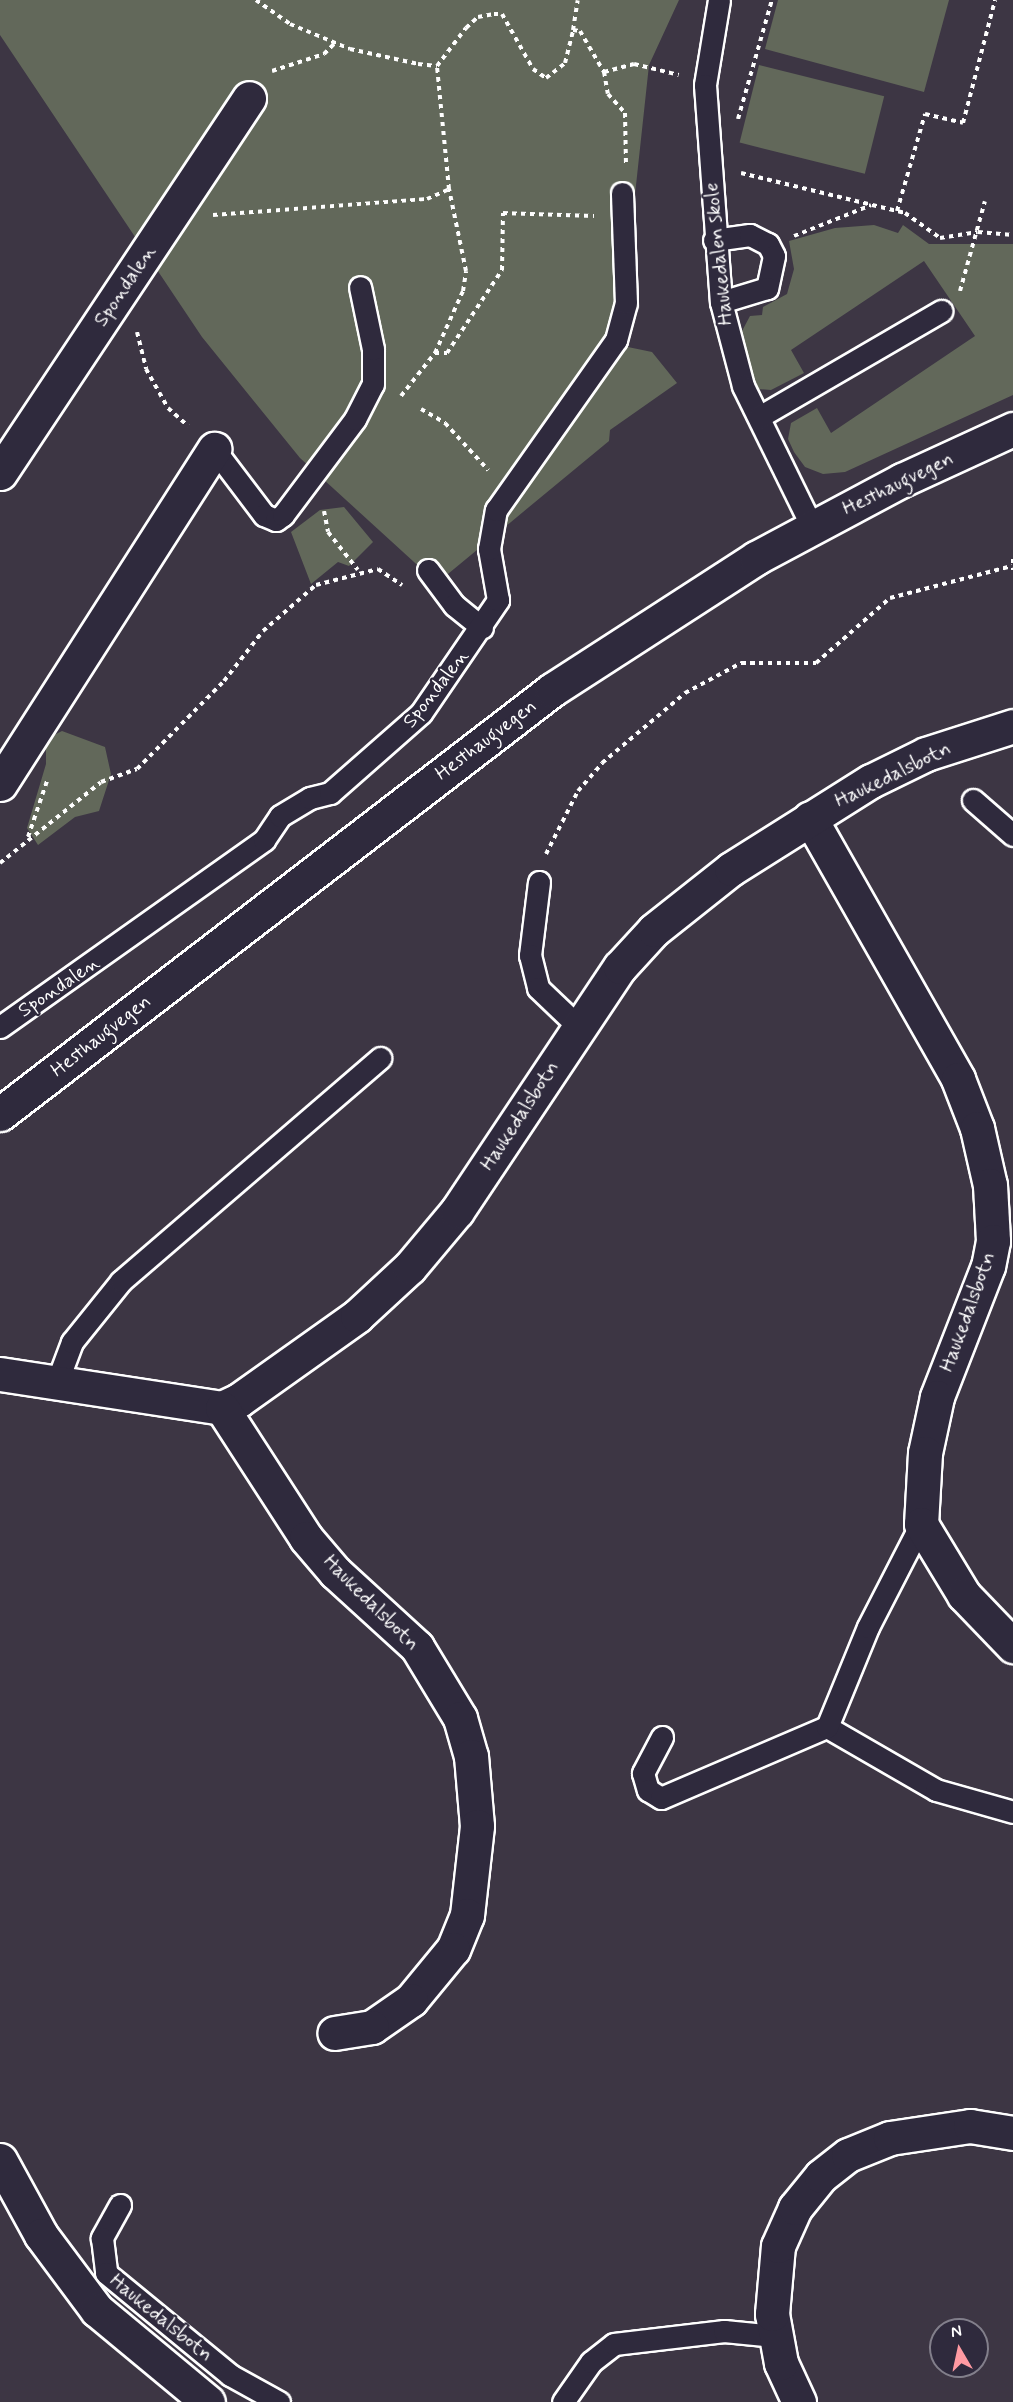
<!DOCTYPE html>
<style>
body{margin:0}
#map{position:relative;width:1013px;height:2402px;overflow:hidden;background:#3d3644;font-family:Mynerve,sans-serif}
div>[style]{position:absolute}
.green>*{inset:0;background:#62685a;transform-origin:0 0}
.path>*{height:4px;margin-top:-2px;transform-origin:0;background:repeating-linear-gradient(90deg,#fff 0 4.5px,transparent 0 9px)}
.roads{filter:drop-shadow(2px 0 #fff) drop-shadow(-2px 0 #fff) drop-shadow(0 2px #fff) drop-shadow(0 -2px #fff)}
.lane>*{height:21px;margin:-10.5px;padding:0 10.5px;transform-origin:10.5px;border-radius:10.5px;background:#2f2a3d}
.street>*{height:33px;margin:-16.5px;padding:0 16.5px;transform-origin:16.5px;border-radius:16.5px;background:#2f2a3d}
.secondary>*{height:33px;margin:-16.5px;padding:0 16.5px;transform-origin:16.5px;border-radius:16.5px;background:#2f2a3d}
span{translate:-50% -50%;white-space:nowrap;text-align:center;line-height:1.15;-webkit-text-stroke:4.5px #2f2a3d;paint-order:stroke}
.street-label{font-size:20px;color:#fff}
.north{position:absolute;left:929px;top:2318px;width:60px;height:60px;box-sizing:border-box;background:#2f2a3d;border:2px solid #827f8b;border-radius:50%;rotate:351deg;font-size:16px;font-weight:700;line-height:24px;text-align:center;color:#fff}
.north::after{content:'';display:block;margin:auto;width:21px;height:27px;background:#ff9aa2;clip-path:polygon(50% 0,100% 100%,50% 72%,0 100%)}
</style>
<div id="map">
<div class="green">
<i style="clip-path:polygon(0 0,679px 0,649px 65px,618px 352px,623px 346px,652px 352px,677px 383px,610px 430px,609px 441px,437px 583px,300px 458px,202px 337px,0 35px)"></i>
<i style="clip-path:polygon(778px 0,949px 0,924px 92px,765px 49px)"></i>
<i style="left:759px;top:65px;width:129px;height:80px;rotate:14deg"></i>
<i style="clip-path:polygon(874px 225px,898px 233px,903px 225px,929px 244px,1013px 244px,1013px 395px,845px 472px,823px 474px,805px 467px,794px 452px,788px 439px,791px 423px,817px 408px,831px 433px,975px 336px,924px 261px,791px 350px,804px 373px,771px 390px,758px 389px,747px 368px,742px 331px,750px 316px,762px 315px,763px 307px,787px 294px,794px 269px,789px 241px,835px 228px)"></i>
<i style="clip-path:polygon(344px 507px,373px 542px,349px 566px,338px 562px,311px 584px,291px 532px,320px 510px)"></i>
<i style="clip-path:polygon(62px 731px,105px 747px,111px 774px,99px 811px,75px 817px,38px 845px,27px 828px,46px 764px,46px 739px)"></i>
</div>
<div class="path">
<i style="left:256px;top:0;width:42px;rotate:35.2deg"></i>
<i style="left:290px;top:24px;width:65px;rotate:22.6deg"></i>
<i style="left:350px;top:49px;width:70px;rotate:12.4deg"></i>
<i style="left:418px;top:64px;width:19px;rotate:6deg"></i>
<i style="left:437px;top:66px;width:48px;rotate:-52.7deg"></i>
<i style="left:466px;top:28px;width:16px;rotate:-43deg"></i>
<i style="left:478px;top:17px;width:16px;rotate:-11deg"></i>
<i style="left:494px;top:14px;width:8px"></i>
<i style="left:502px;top:14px;width:63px;rotate:60.6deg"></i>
<i style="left:533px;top:69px;width:16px;rotate:35deg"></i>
<i style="left:546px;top:78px;width:24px;rotate:-38deg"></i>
<i style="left:565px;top:63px;width:34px;rotate:-76deg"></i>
<i style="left:573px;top:30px;width:7px;rotate:8deg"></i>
<i style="left:580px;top:31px;width:48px;rotate:59.7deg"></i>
<i style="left:604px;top:72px;width:31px;rotate:-15deg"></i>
<i style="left:634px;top:64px;width:46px;rotate:13.7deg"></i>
<i style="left:573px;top:30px;width:30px;rotate:-81deg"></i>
<i style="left:272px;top:71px;width:55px;rotate:-18.1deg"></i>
<i style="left:324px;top:54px;width:16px;rotate:-45deg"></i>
<i style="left:604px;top:72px;width:22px;rotate:80deg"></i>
<i style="left:608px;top:94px;width:25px;rotate:48deg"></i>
<i style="left:625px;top:113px;width:53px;rotate:88.9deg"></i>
<i style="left:738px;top:119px;width:124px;rotate:-74.1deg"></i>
<i style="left:741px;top:173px;width:169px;rotate:13.7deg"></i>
<i style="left:905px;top:213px;width:43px;rotate:35.5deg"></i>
<i style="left:940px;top:238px;width:38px;rotate:-9deg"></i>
<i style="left:978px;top:232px;width:35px;rotate:5deg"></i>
<i style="left:897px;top:211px;width:101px;rotate:-73.9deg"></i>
<i style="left:925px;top:114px;width:39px;rotate:13deg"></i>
<i style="left:963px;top:123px;width:127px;rotate:-75.4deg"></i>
<i style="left:213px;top:215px;width:215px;rotate:-4.3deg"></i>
<i style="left:427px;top:199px;width:24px;rotate:-24deg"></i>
<i style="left:449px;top:189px;width:124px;rotate:-95.6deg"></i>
<i style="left:794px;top:236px;width:83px;rotate:-21.9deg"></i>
<i style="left:960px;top:291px;width:93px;rotate:-74.5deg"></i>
<i style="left:137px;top:332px;width:38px;rotate:76deg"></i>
<i style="left:146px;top:369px;width:45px;rotate:60.6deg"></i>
<i style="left:168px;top:408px;width:27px;rotate:42deg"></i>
<i style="left:435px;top:353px;width:12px"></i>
<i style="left:447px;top:353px;width:100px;rotate:-56.5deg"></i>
<i style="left:502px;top:270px;width:57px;rotate:-89deg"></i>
<i style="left:503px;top:213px;width:91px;rotate:1.9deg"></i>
<i style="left:401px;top:396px;width:55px;rotate:-51.7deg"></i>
<i style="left:435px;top:353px;width:68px;rotate:-65.7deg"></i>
<i style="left:463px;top:291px;width:20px;rotate:-81deg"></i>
<i style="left:466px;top:271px;width:84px;rotate:-101.7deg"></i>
<i style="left:421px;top:409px;width:28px;rotate:30deg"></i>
<i style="left:445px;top:423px;width:64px;rotate:47.5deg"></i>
<i style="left:324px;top:511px;width:21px;rotate:79deg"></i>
<i style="left:328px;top:532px;width:48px;rotate:51.7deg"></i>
<i style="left:1013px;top:559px;width:11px;rotate:90deg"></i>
<i style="left:28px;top:837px;width:62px;rotate:-71.3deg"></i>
<i style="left:546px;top:854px;width:71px;rotate:-63.1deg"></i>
<i style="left:578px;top:791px;width:37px;rotate:-49deg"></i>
<i style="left:602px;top:763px;width:109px;rotate:-40.1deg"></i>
<i style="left:685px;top:693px;width:64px;rotate:-28.2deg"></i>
<i style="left:741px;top:663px;width:75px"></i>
<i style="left:816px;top:663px;width:98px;rotate:-41.3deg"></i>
<i style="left:890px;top:598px;width:126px;rotate:-14.7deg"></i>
<i style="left:0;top:863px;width:129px;rotate:-38.7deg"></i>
<i style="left:101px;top:782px;width:38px;rotate:-20deg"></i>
<i style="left:137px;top:769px;width:124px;rotate:-45.3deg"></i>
<i style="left:224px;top:681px;width:63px;rotate:-52deg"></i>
<i style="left:263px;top:631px;width:70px;rotate:-41deg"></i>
<i style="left:316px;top:585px;width:64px;rotate:-14.5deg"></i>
<i style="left:378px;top:569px;width:29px;rotate:34deg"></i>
</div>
<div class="roads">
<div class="lane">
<i style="left:719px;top:0;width:86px;rotate:99.4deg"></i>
<i style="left:705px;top:85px;width:218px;rotate:85.8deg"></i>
<i style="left:721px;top:302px;width:87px;rotate:75.3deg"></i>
<i style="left:743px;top:386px;width:157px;rotate:63.9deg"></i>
<i style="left:714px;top:240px;width:36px;rotate:-8deg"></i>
<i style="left:750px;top:235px;width:20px;rotate:27deg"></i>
<i style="left:768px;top:244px;width:13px;rotate:63deg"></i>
<i style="left:774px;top:256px;width:33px;rotate:102deg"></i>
<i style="left:767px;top:288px;width:48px;rotate:163.1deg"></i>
<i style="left:759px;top:417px;width:211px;rotate:-30.2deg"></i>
<i style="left:214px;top:449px;width:83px;rotate:52.9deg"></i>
<i style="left:264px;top:515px;width:13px;rotate:23deg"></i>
<i style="left:276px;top:520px;width:9px;rotate:-36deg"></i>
<i style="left:283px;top:515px;width:120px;rotate:-53.1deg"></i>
<i style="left:355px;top:419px;width:39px;rotate:-63deg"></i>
<i style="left:373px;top:384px;width:35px;rotate:-90deg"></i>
<i style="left:373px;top:349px;width:63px;rotate:-101.8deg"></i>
<i style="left:428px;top:570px;width:44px;rotate:53.4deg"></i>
<i style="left:454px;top:605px;width:36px;rotate:39deg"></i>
<i style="left:973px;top:800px;width:53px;rotate:41.2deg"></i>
<i style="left:539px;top:882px;width:74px;rotate:97deg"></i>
<i style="left:530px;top:955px;width:34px;rotate:76deg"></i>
<i style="left:538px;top:988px;width:57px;rotate:43.6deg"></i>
<i style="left:0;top:1027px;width:324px;rotate:-35.3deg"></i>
<i style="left:264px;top:840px;width:29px;rotate:-56deg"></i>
<i style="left:280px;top:816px;width:35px;rotate:-31deg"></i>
<i style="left:310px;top:798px;width:21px;rotate:-14deg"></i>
<i style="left:330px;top:793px;width:121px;rotate:-41.3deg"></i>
<i style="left:421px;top:713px;width:137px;rotate:-55.7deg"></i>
<i style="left:498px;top:600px;width:52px;rotate:-100deg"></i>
<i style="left:489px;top:549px;width:40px;rotate:-80deg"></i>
<i style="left:496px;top:510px;width:208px;rotate:-54.8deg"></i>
<i style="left:616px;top:340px;width:38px;rotate:-75deg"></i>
<i style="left:626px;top:303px;width:110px;rotate:-92.1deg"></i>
<i style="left:57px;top:1382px;width:43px;rotate:-69.4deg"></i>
<i style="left:72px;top:1342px;width:78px;rotate:-51.2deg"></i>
<i style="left:121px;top:1281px;width:342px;rotate:-40.7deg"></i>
<i style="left:827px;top:1727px;width:126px;rotate:30deg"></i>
<i style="left:936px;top:1790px;width:80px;rotate:15.9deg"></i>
<i style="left:662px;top:1737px;width:41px;rotate:117.8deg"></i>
<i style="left:643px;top:1773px;width:18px;rotate:74deg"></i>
<i style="left:648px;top:1790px;width:15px;rotate:32deg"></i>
<i style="left:661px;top:1798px;width:181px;rotate:-23.2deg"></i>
<i style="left:827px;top:1727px;width:108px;rotate:-67.7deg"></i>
<i style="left:868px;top:1627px;width:116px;rotate:-62.8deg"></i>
<i style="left:120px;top:2205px;width:38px;rotate:119deg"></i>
<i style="left:102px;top:2238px;width:35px;rotate:83deg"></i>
<i style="left:106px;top:2273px;width:161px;rotate:39.4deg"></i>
<i style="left:230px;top:2375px;width:56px;rotate:28.9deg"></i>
<i style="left:563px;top:2402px;width:49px;rotate:-55deg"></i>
<i style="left:591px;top:2362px;width:29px;rotate:-38deg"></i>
<i style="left:614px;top:2344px;width:111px;rotate:-6.7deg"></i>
<i style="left:724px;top:2331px;width:51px;rotate:5.6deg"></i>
</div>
<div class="street">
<i style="left:0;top:473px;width:450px;rotate:-56.4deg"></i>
<i style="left:0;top:784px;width:398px;rotate:-57.4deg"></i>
<i style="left:810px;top:818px;width:300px;rotate:60.4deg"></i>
<i style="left:958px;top:1079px;width:53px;rotate:68.8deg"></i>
<i style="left:977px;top:1128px;width:58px;rotate:77.2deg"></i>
<i style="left:990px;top:1185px;width:56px;rotate:86.9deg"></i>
<i style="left:993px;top:1241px;width:25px;rotate:101deg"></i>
<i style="left:988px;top:1266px;width:141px;rotate:111.3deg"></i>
<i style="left:937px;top:1397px;width:57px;rotate:102.1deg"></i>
<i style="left:925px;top:1453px;width:71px;rotate:93.2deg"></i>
<i style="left:921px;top:1524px;width:83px;rotate:58.8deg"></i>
<i style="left:964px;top:1595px;width:71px;rotate:46.1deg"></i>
<i style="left:0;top:1374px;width:225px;rotate:8.7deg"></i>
<i style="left:222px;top:1408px;width:19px;rotate:-25deg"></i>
<i style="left:239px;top:1400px;width:145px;rotate:-35.4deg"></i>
<i style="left:357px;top:1316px;width:72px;rotate:-42.8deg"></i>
<i style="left:410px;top:1267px;width:73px;rotate:-50deg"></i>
<i style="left:457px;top:1211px;width:293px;rotate:-56.3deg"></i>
<i style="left:620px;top:967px;width:50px;rotate:-47.4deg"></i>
<i style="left:654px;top:930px;width:98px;rotate:-38.4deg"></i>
<i style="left:731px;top:869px;width:165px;rotate:-32.2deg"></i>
<i style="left:871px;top:781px;width:61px;rotate:-26.1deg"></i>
<i style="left:926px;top:754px;width:91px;rotate:-17.8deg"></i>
<i style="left:222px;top:1408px;width:155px;rotate:57.1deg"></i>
<i style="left:306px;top:1538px;width:45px;rotate:49.5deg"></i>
<i style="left:335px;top:1572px;width:111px;rotate:42.4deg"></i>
<i style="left:417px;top:1647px;width:83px;rotate:58.8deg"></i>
<i style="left:460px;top:1718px;width:40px;rotate:74deg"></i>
<i style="left:471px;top:1756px;width:70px;rotate:85.1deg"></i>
<i style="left:477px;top:1826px;width:90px;rotate:96.4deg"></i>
<i style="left:467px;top:1915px;width:37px;rotate:112deg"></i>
<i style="left:453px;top:1949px;width:66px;rotate:129.5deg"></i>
<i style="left:411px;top:2000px;width:47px;rotate:145.3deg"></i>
<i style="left:372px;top:2027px;width:38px;rotate:171deg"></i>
<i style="left:0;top:2160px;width:85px;rotate:61.3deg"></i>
<i style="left:41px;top:2235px;width:94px;rotate:53.3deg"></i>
<i style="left:97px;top:2310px;width:144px;rotate:39.7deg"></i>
<i style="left:799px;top:2402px;width:43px;rotate:-114.8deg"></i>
<i style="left:781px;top:2363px;width:50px;rotate:-100.4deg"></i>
<i style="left:772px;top:2314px;width:68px;rotate:-85deg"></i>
<i style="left:778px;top:2246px;width:42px;rotate:-65.9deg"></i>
<i style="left:795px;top:2208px;width:41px;rotate:-50.9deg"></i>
<i style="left:821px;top:2176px;width:34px;rotate:-38deg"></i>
<i style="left:848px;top:2155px;width:45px;rotate:-22deg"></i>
<i style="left:890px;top:2138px;width:81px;rotate:-8.5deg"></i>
<i style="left:970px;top:2126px;width:44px;rotate:9.2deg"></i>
</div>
<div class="secondary">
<i style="left:0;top:1114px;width:696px;rotate:-37.53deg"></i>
<i style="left:552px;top:690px;width:243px;rotate:-32.9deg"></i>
<i style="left:756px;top:558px;width:166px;rotate:-28.1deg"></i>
<i style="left:902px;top:480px;width:122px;rotate:-24.7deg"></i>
</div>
</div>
<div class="street-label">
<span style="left:719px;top:254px;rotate:-96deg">Haukedalen skole</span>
<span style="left:125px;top:286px;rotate:-56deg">Spondalen</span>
<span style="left:898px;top:484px;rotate:-26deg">Hesthaugvegen</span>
<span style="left:436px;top:689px;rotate:-52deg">Spondalen</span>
<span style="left:486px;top:740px;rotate:-37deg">Hesthaugvegen</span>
<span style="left:893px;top:775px;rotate:-26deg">Haukedalsbotn</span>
<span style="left:59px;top:987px;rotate:-34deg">Spondalen</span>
<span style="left:101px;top:1036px;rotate:-38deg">Hesthaugvegen</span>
<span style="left:520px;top:1116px;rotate:-57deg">Haukedalsbotn</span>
<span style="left:968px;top:1312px;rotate:-70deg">Haukedalsbotn</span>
<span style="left:371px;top:1603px;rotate:45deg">Haukedalsbotn</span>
<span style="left:161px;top:2318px;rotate:39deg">Haukedalsbotn</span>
</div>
<div class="north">N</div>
</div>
